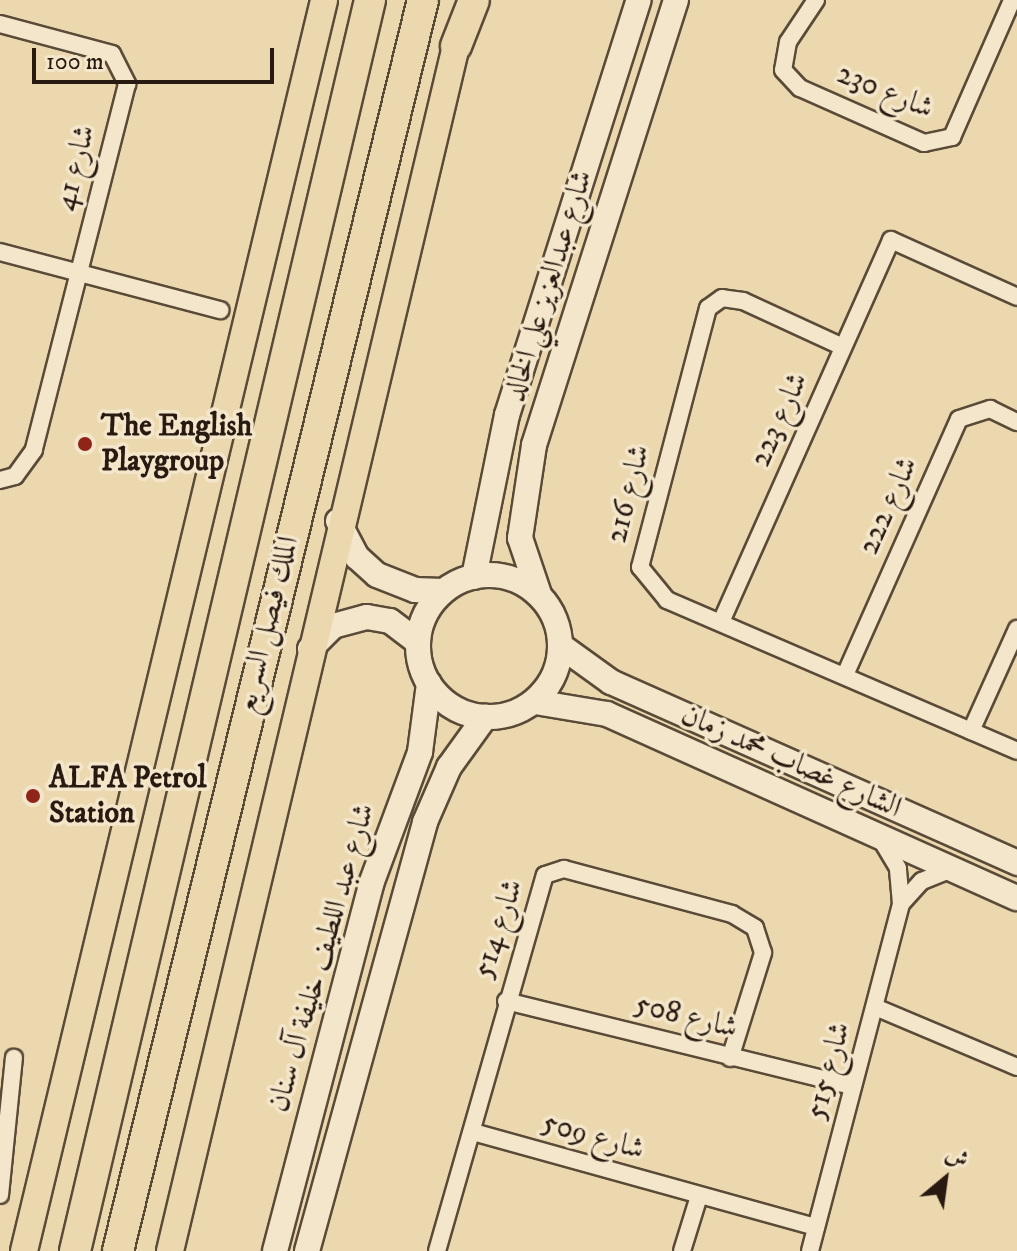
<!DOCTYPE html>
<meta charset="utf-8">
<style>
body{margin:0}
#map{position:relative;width:1017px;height:1251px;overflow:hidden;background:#ecd8ae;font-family:"IM FELL DW Pica",Amiri,serif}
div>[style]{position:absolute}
.roads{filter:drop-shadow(2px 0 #5a4a38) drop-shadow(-2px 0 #5a4a38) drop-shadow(0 2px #5a4a38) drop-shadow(0 -2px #5a4a38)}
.street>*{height:16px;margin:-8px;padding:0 8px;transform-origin:8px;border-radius:8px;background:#f3e6ca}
.secondary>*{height:24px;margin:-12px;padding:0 12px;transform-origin:12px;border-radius:12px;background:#f3e6ca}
.secondary>.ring{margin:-12px;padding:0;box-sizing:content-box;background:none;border:24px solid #f3e6ca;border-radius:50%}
.primary>*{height:26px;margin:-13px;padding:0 13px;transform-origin:13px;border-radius:13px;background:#ecd8ae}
.highway>*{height:30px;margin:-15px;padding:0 15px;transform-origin:15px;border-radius:15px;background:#ecd8ae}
.dots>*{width:22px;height:22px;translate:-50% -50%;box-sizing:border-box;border:4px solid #f3e6ca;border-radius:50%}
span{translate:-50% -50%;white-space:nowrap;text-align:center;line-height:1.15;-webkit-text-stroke:7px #f3e6ca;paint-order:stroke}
.street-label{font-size:30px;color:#291a11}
.poi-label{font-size:30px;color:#291a11;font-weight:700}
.left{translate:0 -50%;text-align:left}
.north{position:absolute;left:905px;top:1139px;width:80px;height:80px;-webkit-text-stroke:6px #f3e6ca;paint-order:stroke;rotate:29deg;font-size:22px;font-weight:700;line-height:32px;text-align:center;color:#291a11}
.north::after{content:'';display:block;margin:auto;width:28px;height:36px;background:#291a11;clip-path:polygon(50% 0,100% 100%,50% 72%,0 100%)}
.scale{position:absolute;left:32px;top:48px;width:242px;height:36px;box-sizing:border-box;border:4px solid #291a11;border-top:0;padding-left:10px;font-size:24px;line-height:28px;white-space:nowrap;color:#291a11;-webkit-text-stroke:6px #f3e6ca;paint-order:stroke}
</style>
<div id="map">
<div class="roads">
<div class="street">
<i style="left:816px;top:0;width:50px;rotate:123.7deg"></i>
<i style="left:788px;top:42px;width:28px;rotate:100deg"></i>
<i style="left:783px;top:70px;width:25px;rotate:47deg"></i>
<i style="left:800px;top:88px;width:136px;rotate:23.9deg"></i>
<i style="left:924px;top:143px;width:29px;rotate:-12deg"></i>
<i style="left:952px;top:137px;width:150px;rotate:-66.3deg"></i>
<i style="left:0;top:24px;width:116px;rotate:15deg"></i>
<i style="left:112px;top:54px;width:34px;rotate:63deg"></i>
<i style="left:127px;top:84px;width:378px;rotate:104.3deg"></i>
<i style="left:34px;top:450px;width:32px;rotate:126deg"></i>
<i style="left:15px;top:476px;width:16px;rotate:165deg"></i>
<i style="left:0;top:252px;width:228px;rotate:14.8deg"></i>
<i style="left:843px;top:347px;width:110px;rotate:-155.3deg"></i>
<i style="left:743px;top:301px;width:21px;rotate:-172deg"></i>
<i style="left:722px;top:298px;width:17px;rotate:144deg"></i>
<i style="left:708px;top:308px;width:268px;rotate:104.7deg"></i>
<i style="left:640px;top:567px;width:43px;rotate:50.7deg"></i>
<i style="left:667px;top:600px;width:381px;rotate:23.3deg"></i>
<i style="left:721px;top:622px;width:418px;rotate:-66deg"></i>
<i style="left:891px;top:240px;width:138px;rotate:24.3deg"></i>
<i style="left:845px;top:675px;width:280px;rotate:-66deg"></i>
<i style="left:959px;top:419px;width:33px;rotate:-18deg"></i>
<i style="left:990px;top:409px;width:30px;rotate:26deg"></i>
<i style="left:971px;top:731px;width:112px;rotate:-65.7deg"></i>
<i style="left:901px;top:904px;width:31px;rotate:-48deg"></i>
<i style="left:922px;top:881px;width:32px;rotate:-22deg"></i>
<i style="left:506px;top:1001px;width:357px;rotate:13.8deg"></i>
<i style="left:875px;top:1007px;width:154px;rotate:22.9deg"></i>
<i style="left:473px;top:1132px;width:356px;rotate:15.5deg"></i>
<i style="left:0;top:1195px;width:138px;rotate:-84.2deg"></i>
<i style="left:437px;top:1251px;width:391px;rotate:-74deg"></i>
<i style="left:545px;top:875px;width:20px;rotate:-18deg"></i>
<i style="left:564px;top:869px;width:174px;rotate:15deg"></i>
<i style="left:732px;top:914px;width:27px;rotate:31deg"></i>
<i style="left:755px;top:928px;width:26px;rotate:72deg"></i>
<i style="left:763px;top:953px;width:110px;rotate:107.4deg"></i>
<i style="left:682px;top:1251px;width:58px;rotate:-72.8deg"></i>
<i style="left:810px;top:1251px;width:359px;rotate:-75.3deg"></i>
<i style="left:901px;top:904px;width:36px;rotate:-95deg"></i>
<i style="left:898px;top:868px;width:35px;rotate:-121deg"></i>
</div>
<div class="secondary">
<i style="left:338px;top:521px;width:41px;rotate:62.2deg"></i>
<i style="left:357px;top:557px;width:27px;rotate:42deg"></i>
<i style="left:377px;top:575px;width:41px;rotate:21.5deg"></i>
<i style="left:415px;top:590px;width:28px;rotate:2deg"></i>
<i class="ring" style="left:418px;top:575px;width:118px;height:118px"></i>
<i style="left:474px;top:577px;width:165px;rotate:-78.5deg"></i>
<i style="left:507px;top:415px;width:435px;rotate:-72.4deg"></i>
<i style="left:539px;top:594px;width:59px;rotate:-108.7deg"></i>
<i style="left:520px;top:538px;width:94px;rotate:-81.4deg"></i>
<i style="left:534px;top:445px;width:467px;rotate:-72.3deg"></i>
<i style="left:561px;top:646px;width:62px;rotate:35.8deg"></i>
<i style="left:611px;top:682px;width:445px;rotate:24deg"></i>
<i style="left:310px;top:649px;width:33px;rotate:-45deg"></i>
<i style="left:333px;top:626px;width:35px;rotate:-15deg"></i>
<i style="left:367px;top:617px;width:23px;rotate:10deg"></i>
<i style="left:390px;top:621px;width:35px;rotate:37deg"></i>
<i style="left:535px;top:702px;width:73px;rotate:9.5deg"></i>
<i style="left:607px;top:714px;width:449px;rotate:24.2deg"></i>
<i style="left:275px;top:1251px;width:379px;rotate:-75.3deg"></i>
<i style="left:371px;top:884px;width:141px;rotate:-69.6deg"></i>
<i style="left:420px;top:752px;width:69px;rotate:-82.5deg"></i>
<i style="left:307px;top:1251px;width:445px;rotate:-74.6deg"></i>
<i style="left:425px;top:822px;width:60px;rotate:-66.4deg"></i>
<i style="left:449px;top:767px;width:62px;rotate:-54.2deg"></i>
</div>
<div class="primary">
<i style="left:24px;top:1251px;width:1286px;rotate:-76.51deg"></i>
<i style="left:170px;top:1251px;width:1238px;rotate:-76.65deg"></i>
</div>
<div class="highway">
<i style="left:456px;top:46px;width:49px;rotate:-68.6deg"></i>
<i style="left:75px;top:1251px;width:1285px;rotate:-76.73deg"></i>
<i style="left:118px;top:1251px;width:1288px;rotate:-76.3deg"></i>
</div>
</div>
<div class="dots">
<i style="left:85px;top:444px;background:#8f2418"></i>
<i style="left:33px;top:796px;background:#8f2418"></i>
</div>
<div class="street-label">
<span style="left:885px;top:92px;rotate:22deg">شارع 230</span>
<span style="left:76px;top:168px;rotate:-76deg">شارع 41</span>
<span style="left:549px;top:286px;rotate:-73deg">شارع عبدالعزيز علي الخالد</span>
<span style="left:780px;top:420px;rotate:-66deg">شارع 223</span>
<span style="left:629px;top:494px;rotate:-76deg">شارع 216</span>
<span style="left:889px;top:506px;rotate:-66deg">شارع 222</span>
<span style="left:268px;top:625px;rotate:-76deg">الملك فيصل السريع</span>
<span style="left:791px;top:762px;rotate:24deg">الشارع غصاب محمد زمان</span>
<span style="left:499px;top:929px;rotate:-72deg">شارع 514</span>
<span style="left:322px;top:958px;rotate:-74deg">شارع عبد اللطيف خليفة آل سنان</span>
<span style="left:686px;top:1017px;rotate:14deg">شارع 508</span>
<span style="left:829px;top:1071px;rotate:-75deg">شارع 515</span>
<span style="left:593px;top:1137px;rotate:16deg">شارع 509</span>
</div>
<div class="poi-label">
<span class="left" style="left:101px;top:444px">The English<br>Playgroup</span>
<span class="left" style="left:49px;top:796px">ALFA Petrol<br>Station</span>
</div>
<div class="north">ش</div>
<div class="scale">100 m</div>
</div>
